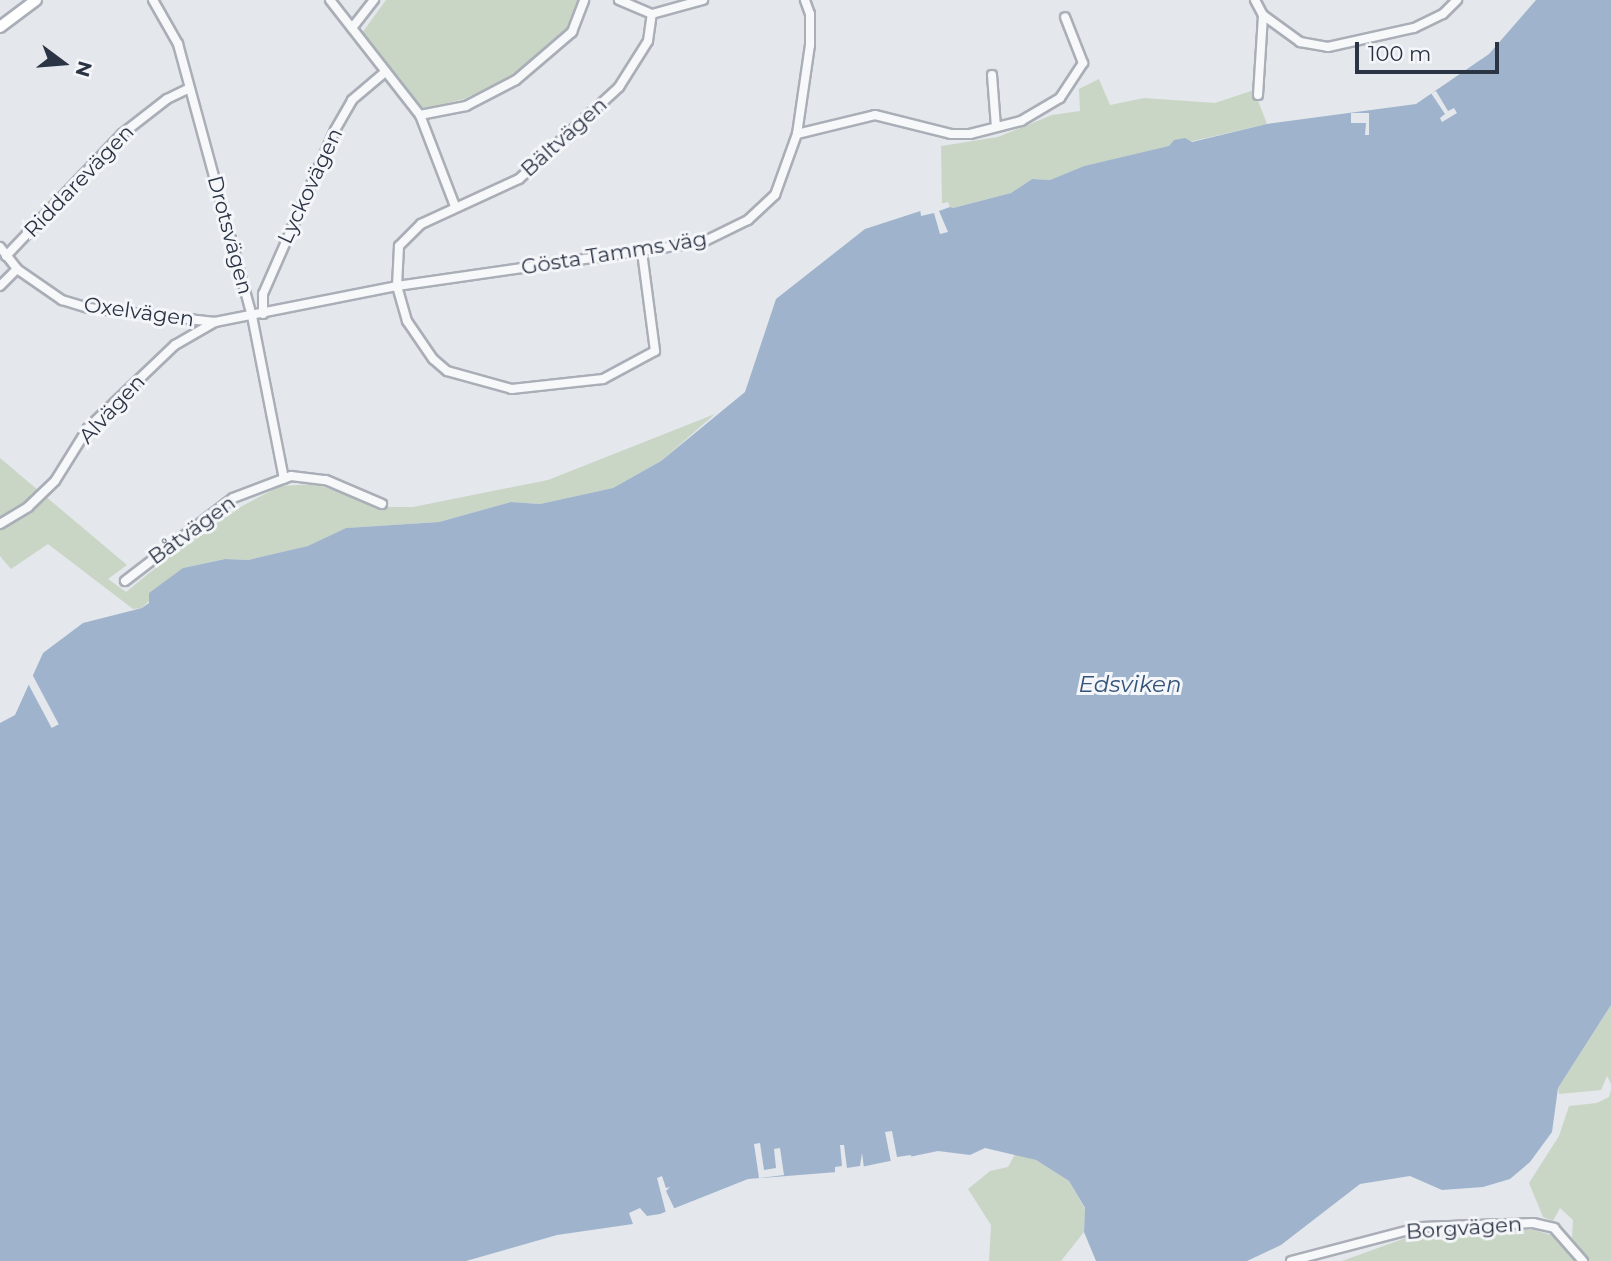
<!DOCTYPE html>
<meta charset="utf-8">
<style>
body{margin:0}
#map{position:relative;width:1611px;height:1261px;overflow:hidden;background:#e4e7ec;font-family:Montserrat,sans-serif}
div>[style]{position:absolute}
.green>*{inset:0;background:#c9d6c5}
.water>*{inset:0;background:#9fb4cc}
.pier>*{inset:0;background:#e4e7ec;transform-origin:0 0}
.roads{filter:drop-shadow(2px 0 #a9aeb7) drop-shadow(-2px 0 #a9aeb7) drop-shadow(0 2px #a9aeb7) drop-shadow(0 -2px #a9aeb7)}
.street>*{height:8px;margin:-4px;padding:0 4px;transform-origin:4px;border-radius:4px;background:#f7f8fa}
.secondary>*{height:10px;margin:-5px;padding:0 5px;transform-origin:5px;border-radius:5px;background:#fff}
span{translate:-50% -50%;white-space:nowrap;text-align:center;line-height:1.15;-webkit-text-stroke:6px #f4f6f9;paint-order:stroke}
.street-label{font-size:21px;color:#2b3445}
.water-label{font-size:23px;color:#34527a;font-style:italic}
.north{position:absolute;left:28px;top:28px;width:70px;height:70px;-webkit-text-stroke:5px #f4f6f9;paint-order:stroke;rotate:106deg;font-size:19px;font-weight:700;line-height:28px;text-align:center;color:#2b3445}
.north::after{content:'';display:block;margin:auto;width:24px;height:32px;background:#2b3445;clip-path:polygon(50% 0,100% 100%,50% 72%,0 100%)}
.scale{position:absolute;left:1355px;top:42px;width:144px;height:32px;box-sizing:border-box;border:4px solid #2b3445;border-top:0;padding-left:9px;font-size:21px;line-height:24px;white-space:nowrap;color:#2b3445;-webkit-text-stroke:5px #f4f6f9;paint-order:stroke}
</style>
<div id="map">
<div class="green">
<i style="clip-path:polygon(386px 0,578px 0,570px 27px,508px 78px,464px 99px,421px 109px,362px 33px)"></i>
<i style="clip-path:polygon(1099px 79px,1110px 105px,1144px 98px,1215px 103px,1254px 90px,1267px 124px,1084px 166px,1050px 180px,1032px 179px,1011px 193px,953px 208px,942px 204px,941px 146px,998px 137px,1052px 115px,1080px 111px,1079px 89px)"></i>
<i style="clip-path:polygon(715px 414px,661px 461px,613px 488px,540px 504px,511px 502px,439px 522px,346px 528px,309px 546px,248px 560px,224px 559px,183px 568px,142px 608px,133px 609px,48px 544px,11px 569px,0 556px,0 458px,127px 565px,108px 579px,126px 592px,212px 522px,280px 486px,315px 484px,383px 507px,413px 507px,548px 480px)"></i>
<i style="clip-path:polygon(1611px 1005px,1611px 1084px,1607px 1076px,1601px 1090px,1559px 1094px,1558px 1088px)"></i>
<i style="clip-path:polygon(1611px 1090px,1611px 1261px,1590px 1261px,1572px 1238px,1573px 1220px,1560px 1208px,1553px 1221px,1543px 1217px,1529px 1183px,1559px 1136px,1569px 1106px,1597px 1103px,1609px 1097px)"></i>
<i style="clip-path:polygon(1015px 1154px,1036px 1160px,1069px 1181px,1085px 1209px,1084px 1232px,1061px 1261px,989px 1261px,991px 1225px,968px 1189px,990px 1171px,1008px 1167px)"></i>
<i style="clip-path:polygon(1481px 1230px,1535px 1230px,1557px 1237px,1576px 1261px,1342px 1261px,1422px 1232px)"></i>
</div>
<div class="water">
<i style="clip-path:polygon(1536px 0,1611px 0,1611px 1005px,1558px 1088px,1552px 1132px,1530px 1162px,1510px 1179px,1483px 1187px,1442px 1190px,1410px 1176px,1360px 1184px,1281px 1245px,1247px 1261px,1096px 1261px,1084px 1232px,1085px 1208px,1069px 1181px,1036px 1160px,985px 1148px,970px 1155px,938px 1151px,837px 1172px,748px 1179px,660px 1214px,647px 1216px,640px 1208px,629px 1213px,633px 1224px,557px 1235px,466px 1261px,0 1261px,0 723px,15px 715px,43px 653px,83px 623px,142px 608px,149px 603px,149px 593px,183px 568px,225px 559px,248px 560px,308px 546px,346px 528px,439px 522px,511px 502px,540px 504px,613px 488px,661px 461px,745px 392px,776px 299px,865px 229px,942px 204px,953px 208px,1011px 193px,1032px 179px,1050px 180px,1084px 166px,1169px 146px,1174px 140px,1185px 138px,1192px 142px,1267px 124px,1416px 104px,1489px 54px)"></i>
</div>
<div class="pier">
<i style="clip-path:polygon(1436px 91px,1448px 111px,1454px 108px,1457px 113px,1442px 122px,1440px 118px,1445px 114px,1431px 93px)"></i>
<i style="clip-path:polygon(1351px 113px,1369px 113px,1369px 135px,1365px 135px,1366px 123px,1351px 123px)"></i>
<i style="clip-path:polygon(948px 202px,950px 207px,939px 211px,948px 232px,940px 234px,934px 213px,921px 216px,920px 209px)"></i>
<i style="left:32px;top:674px;width:57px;height:8px;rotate:62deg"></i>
<i style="clip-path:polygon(892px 1131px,897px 1157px,911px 1155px,912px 1159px,891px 1162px,885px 1132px)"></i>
<i style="clip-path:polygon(760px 1143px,764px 1170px,776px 1168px,774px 1149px,780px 1148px,784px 1175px,759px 1178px,754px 1144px)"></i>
<i style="clip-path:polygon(840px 1145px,844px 1145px,847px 1168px,860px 1166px,862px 1153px,864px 1168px,835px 1173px,835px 1167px,842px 1166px)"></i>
<i style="clip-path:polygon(662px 1176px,666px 1188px,670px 1187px,666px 1191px,675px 1210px,666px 1213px,657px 1178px)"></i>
</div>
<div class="roads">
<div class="street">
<i style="left:153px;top:0;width:51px;rotate:60.4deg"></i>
<i style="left:178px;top:44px;width:282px;rotate:74.8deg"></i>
<i style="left:252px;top:316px;width:166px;rotate:78.9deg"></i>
<i style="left:330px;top:0;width:146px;rotate:52deg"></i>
<i style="left:420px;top:115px;width:97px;rotate:69deg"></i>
<i style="left:619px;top:0;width:36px;rotate:23deg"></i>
<i style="left:652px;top:14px;width:53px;rotate:-15.4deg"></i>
<i style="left:1255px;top:0;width:17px;rotate:62deg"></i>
<i style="left:1263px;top:15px;width:46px;rotate:36.1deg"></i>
<i style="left:1300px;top:42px;width:28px;rotate:10deg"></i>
<i style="left:1328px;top:47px;width:88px;rotate:-12.5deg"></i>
<i style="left:1414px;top:28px;width:32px;rotate:-26deg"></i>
<i style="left:1443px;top:14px;width:20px;rotate:-45deg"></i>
<i style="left:352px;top:28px;width:36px;rotate:-52deg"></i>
<i style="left:992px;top:75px;width:52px;rotate:85.6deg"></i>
<i style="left:1258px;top:95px;width:80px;rotate:-86.4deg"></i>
<i style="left:420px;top:115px;width:47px;rotate:-11.1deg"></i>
<i style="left:466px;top:106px;width:56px;rotate:-27.5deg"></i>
<i style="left:516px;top:80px;width:74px;rotate:-40.6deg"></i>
<i style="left:572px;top:32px;width:34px;rotate:-69deg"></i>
<i style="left:797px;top:134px;width:80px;rotate:-13.7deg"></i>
<i style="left:875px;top:115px;width:78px;rotate:14deg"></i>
<i style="left:951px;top:134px;width:19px"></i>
<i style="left:970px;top:134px;width:53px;rotate:-14.3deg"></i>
<i style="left:1021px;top:121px;width:45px;rotate:-30.5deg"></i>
<i style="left:1060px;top:98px;width:42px;rotate:-56.7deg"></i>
<i style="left:1083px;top:63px;width:49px;rotate:-111.4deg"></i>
<i style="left:0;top:247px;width:28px;rotate:52deg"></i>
<i style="left:17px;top:269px;width:55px;rotate:34.6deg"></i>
<i style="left:62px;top:300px;width:28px;rotate:17deg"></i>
<i style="left:89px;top:308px;width:127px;rotate:6.3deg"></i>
<i style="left:642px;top:252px;width:100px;rotate:82.5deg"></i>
<i style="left:655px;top:351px;width:59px;rotate:151.7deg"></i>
<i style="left:603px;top:379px;width:92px;rotate:173.7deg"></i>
<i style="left:512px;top:389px;width:67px;rotate:-164.5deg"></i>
<i style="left:447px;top:371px;width:18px;rotate:-139deg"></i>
<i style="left:433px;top:359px;width:46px;rotate:-124.4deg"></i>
<i style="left:407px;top:321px;width:36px;rotate:-106deg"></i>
<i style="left:397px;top:286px;width:40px;rotate:-87.1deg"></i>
<i style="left:399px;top:246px;width:31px;rotate:-45deg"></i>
<i style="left:421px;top:224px;width:108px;rotate:-24.7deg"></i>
<i style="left:519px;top:179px;width:136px;rotate:-42.6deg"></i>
<i style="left:619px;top:87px;width:54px;rotate:-57.8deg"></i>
<i style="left:648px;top:41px;width:27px;rotate:-82deg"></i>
<i style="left:6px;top:256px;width:168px;rotate:-46.4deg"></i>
<i style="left:122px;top:134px;width:57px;rotate:-37.9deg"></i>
<i style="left:167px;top:99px;width:25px;rotate:-26deg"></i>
<i style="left:0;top:286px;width:24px;rotate:-45deg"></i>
<i style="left:263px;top:314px;width:20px;rotate:-90deg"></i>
<i style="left:263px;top:294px;width:179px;rotate:-66.3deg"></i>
<i style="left:335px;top:130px;width:34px;rotate:-60deg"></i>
<i style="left:352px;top:100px;width:42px;rotate:-40.2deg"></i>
<i style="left:0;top:524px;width:33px;rotate:-31deg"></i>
<i style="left:28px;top:507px;width:37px;rotate:-44deg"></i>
<i style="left:55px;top:481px;width:62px;rotate:-58.1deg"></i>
<i style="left:88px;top:428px;width:120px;rotate:-43.7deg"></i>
<i style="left:175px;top:345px;width:46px;rotate:-29.9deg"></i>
<i style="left:215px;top:322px;width:186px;rotate:-11.2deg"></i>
<i style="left:397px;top:286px;width:309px;rotate:-8.2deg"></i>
<i style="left:703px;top:242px;width:50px;rotate:-26.1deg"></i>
<i style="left:748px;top:220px;width:37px;rotate:-43deg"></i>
<i style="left:775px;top:195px;width:65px;rotate:-70.2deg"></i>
<i style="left:797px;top:134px;width:90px;rotate:-81.7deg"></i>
<i style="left:810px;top:45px;width:31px;rotate:-90deg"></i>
<i style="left:810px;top:14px;width:15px;rotate:-110deg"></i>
<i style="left:125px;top:581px;width:136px;rotate:-37.5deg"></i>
<i style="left:233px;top:498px;width:62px;rotate:-20.8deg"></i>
<i style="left:291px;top:476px;width:35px;rotate:7deg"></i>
<i style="left:326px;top:480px;width:61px;rotate:23.2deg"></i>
<i style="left:1291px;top:1261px;width:134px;rotate:-14.7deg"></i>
<i style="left:1421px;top:1227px;width:112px;rotate:-2deg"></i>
<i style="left:1533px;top:1223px;width:22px;rotate:13deg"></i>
<i style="left:1554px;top:1228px;width:44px;rotate:48.7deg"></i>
</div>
<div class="secondary">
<i style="left:0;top:27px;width:45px;rotate:-36.9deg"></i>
</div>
</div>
<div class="street-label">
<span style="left:564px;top:137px;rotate:-42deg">Bältvägen</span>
<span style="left:79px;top:181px;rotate:-46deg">Riddarevägen</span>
<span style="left:310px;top:186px;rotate:-65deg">Lyckovägen</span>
<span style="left:230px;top:235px;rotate:75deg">Drotsvägen</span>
<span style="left:614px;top:253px;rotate:-9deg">Gösta Tamms väg</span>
<span style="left:139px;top:312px;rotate:8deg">Oxelvägen</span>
<span style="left:112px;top:409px;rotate:-47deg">Alvägen</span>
<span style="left:192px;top:530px;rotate:-36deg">Båtvägen</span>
<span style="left:1464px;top:1228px;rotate:-4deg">Borgvägen</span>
</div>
<div class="water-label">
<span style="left:1130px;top:684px">Edsviken</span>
</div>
<div class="north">N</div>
<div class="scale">100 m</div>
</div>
